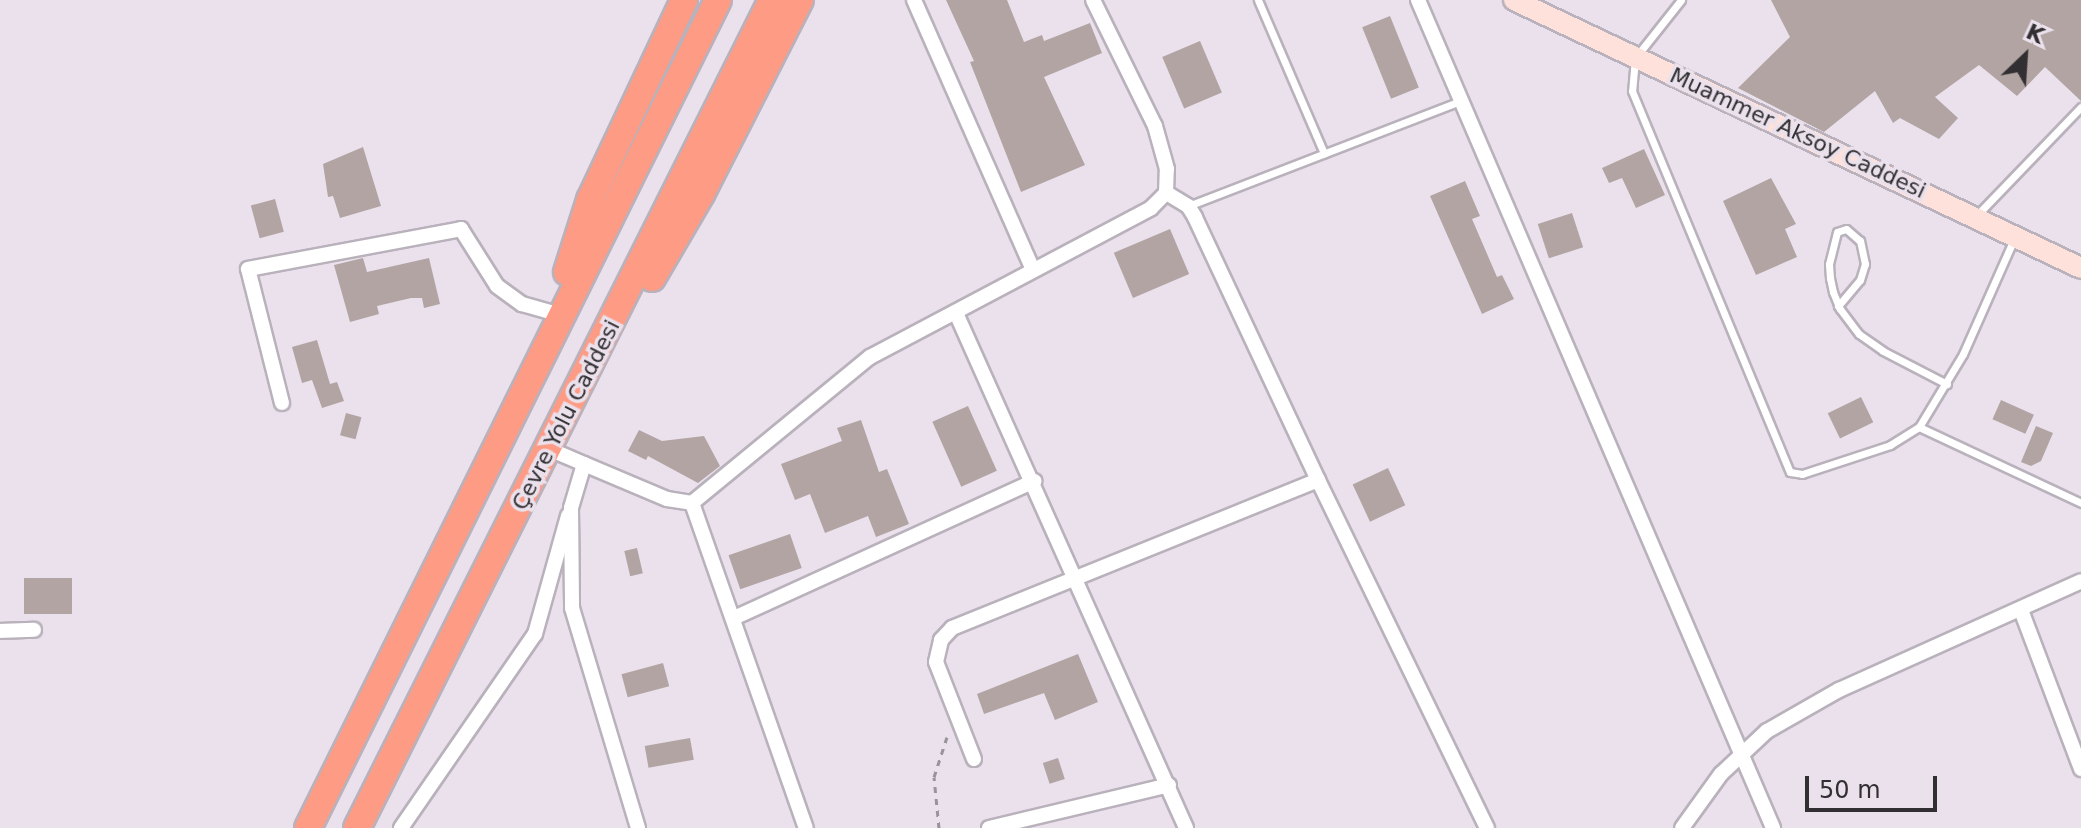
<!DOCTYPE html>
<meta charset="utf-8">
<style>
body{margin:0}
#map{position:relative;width:2081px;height:828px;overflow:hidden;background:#eae1ec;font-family:"DejaVu Sans",sans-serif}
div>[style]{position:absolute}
.building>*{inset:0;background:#b2a4a2;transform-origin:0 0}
.path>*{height:3px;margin-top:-1.5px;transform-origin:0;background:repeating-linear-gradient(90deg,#9a939b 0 6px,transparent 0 12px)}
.roads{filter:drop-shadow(2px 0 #b9b1bb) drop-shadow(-2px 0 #b9b1bb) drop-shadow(0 2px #b9b1bb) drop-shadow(0 -2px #b9b1bb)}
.lane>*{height:7px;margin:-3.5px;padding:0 3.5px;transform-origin:3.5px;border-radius:3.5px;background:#fff}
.street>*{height:14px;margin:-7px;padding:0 7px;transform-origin:7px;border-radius:7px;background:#fff}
.secondary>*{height:20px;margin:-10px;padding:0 10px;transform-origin:10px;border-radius:10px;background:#fee1da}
.highway>*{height:26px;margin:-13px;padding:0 13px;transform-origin:13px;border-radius:13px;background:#fd9b84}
span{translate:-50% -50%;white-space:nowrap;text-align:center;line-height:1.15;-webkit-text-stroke:7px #eae1ec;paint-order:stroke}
.street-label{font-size:22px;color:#322f32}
.north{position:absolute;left:1985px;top:16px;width:80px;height:80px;-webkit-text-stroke:6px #eae1ec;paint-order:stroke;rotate:25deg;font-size:22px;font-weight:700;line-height:32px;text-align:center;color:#322f32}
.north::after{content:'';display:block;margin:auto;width:28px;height:36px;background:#322f32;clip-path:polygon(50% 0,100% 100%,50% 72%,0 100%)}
.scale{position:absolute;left:1805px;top:776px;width:132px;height:36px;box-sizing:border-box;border:4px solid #322f32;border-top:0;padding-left:10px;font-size:24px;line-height:28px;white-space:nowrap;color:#322f32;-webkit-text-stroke:6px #eae1ec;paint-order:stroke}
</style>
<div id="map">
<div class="building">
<i style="clip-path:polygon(946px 0,1007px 0,1024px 42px,1042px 35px,1044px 41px,1090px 23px,1102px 53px,1044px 77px,1085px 165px,1021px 192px,970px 62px,974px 61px)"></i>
<i style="clip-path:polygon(1771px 0,2081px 0,2081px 101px,2045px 67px,2017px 96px,1979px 65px,1935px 97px,1958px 118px,1939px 139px,1900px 118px,1893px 123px,1875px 91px,1824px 132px,1738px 88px,1790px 37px)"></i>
<i style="left:1390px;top:16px;width:77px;height:30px;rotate:68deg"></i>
<i style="left:1200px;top:41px;width:56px;height:41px;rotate:67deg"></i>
<i style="clip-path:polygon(363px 147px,381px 206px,340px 218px,333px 196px,328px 197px,323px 164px)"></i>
<i style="clip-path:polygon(1644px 149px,1665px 195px,1636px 208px,1622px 178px,1609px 183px,1602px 168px)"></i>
<i style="clip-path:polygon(1771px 178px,1796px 224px,1785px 229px,1797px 257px,1756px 275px,1723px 201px)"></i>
<i style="clip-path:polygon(1465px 181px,1480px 216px,1472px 219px,1497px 277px,1502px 275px,1514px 299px,1482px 314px,1430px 196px)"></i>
<i style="left:275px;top:199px;width:34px;height:25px;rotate:75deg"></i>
<i style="left:1572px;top:213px;width:36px;height:36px;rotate:72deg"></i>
<i style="left:1170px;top:229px;width:49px;height:61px;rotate:67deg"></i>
<i style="clip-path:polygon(363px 258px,367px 272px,429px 258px,440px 304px,424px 308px,422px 298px,411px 298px,377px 306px,379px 314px,350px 322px,334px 265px)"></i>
<i style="clip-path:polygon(317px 340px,330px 384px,337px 382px,344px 401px,322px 408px,312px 380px,302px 383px,292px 347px)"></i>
<i style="left:1861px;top:397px;width:28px;height:37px;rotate:64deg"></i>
<i style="left:2001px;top:400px;width:36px;height:21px;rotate:24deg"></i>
<i style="left:968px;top:406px;width:71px;height:39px;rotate:66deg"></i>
<i style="left:346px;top:413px;width:16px;height:23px;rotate:15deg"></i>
<i style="clip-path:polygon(861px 420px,879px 472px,887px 469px,909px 524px,876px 537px,868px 516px,825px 533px,810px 494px,795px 500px,781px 464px,842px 441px,837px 428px)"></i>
<i style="clip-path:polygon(2036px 426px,2053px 433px,2041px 461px,2031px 466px,2021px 462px)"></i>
<i style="clip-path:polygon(639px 430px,662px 441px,704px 436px,720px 466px,698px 483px,648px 456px,646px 460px,628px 451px)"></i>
<i style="left:1388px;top:468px;width:41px;height:39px;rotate:65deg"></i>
<i style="left:790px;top:534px;width:36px;height:65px;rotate:71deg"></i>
<i style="left:637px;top:548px;width:26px;height:13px;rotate:77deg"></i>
<i style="left:24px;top:578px;width:48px;height:36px"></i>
<i style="clip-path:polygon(1078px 654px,1098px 702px,1055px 720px,1044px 693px,984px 714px,977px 694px)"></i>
<i style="left:663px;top:663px;width:24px;height:43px;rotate:75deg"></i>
<i style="left:690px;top:738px;width:22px;height:46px;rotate:80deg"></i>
<i style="left:1058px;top:758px;width:22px;height:16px;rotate:72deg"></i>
</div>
<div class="path">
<i style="left:939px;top:828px;width:51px;rotate:-95.6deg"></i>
<i style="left:934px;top:777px;width:42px;rotate:-72deg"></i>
</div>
<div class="roads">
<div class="lane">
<i style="left:1258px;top:0;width:167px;rotate:66.7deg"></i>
<i style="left:1681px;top:0;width:74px;rotate:128.4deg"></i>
<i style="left:1635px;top:58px;width:33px;rotate:95deg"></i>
<i style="left:1632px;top:91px;width:412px;rotate:67.5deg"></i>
<i style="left:1790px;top:472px;width:12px;rotate:9deg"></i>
<i style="left:1802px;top:474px;width:93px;rotate:-18.2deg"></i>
<i style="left:1890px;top:445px;width:34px;rotate:-32deg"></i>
<i style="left:1919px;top:427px;width:85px;rotate:-58.9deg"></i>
<i style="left:1963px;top:354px;width:124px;rotate:-66.1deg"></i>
<i style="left:1188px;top:206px;width:289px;rotate:-21.1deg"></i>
<i style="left:1977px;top:215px;width:150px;rotate:-46.1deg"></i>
<i style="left:1838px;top:306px;width:34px;rotate:-50deg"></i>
<i style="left:1860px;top:280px;width:17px;rotate:-73deg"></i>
<i style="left:1865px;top:264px;width:24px;rotate:-102deg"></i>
<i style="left:1860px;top:241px;width:18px;rotate:-139deg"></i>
<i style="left:1846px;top:229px;width:9px;rotate:162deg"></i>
<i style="left:1837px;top:232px;width:33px;rotate:104deg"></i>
<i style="left:1829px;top:264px;width:14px;rotate:86deg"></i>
<i style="left:1830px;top:278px;width:14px;rotate:78deg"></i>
<i style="left:1833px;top:292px;width:18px;rotate:68deg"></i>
<i style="left:1840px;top:309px;width:31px;rotate:53deg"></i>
<i style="left:1859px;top:334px;width:29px;rotate:35deg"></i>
<i style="left:1883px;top:351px;width:72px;rotate:27.3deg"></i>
<i style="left:1919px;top:427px;width:179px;rotate:25.1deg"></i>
</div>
<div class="street">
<i style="left:914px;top:0;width:295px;rotate:66.2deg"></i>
<i style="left:1418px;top:0;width:901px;rotate:66.79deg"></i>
<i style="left:956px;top:313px;width:564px;rotate:65.93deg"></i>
<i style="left:282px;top:403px;width:138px;rotate:-104.2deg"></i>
<i style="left:248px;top:269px;width:217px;rotate:-10.6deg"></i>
<i style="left:461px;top:229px;width:67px;rotate:57.7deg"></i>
<i style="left:497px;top:286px;width:31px;rotate:36deg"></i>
<i style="left:522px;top:304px;width:33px;rotate:16deg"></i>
<i style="left:549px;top:449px;width:38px;rotate:23deg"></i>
<i style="left:584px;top:464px;width:46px;rotate:106.5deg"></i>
<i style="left:571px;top:508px;width:100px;rotate:89.4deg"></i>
<i style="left:572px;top:608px;width:230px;rotate:73.3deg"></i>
<i style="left:584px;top:464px;width:90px;rotate:22.9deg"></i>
<i style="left:667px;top:499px;width:25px;rotate:9deg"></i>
<i style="left:692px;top:503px;width:230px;rotate:-39.4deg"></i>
<i style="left:870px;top:357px;width:318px;rotate:-27.9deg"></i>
<i style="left:1151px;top:208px;width:21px;rotate:-45deg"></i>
<i style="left:1166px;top:193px;width:24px;rotate:-88deg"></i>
<i style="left:1167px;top:169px;width:45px;rotate:-105.6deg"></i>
<i style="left:1155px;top:126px;width:140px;rotate:-116.2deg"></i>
<i style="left:1318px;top:480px;width:387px;rotate:64.1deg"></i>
<i style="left:692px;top:503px;width:344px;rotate:70.7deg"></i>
<i style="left:2021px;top:610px;width:170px;rotate:69.3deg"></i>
<i style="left:736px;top:617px;width:328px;rotate:-24.5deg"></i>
<i style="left:0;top:631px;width:34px;rotate:-2deg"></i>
<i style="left:974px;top:759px;width:104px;rotate:-111.4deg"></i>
<i style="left:936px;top:662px;width:23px;rotate:-77deg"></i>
<i style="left:941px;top:640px;width:16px;rotate:-47deg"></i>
<i style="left:952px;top:628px;width:395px;rotate:-22deg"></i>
<i style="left:1318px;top:480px;width:290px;rotate:-115.1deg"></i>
<i style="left:1195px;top:217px;width:13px;rotate:-122deg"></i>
<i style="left:1188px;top:206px;width:26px;rotate:-149deg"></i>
<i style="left:401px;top:828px;width:236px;rotate:-55.4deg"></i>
<i style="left:535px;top:634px;width:123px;rotate:-74.4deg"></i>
<i style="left:989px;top:828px;width:185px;rotate:-13.4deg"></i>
<i style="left:1682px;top:828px;width:67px;rotate:-54.2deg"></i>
<i style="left:1721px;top:774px;width:63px;rotate:-43.1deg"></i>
<i style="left:1767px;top:731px;width:83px;rotate:-29.7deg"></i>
<i style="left:1839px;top:690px;width:265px;rotate:-24.2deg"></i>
</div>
<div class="secondary">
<i style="left:1514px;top:0;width:627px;rotate:25.3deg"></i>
</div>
<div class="highway">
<i style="left:567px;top:272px;width:76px;rotate:-72.3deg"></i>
<i style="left:590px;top:200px;width:221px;rotate:-64.8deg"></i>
<i style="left:652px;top:278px;width:97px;rotate:-59.7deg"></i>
<i style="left:701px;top:194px;width:218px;rotate:-63deg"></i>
<i style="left:308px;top:828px;width:924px;rotate:-63.66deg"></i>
<i style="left:357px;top:828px;width:926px;rotate:-63.38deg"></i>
</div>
</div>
<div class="street-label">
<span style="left:1798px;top:133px;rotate:25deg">Muammer Aksoy Caddesi</span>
<span style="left:566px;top:415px;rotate:-63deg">Çevre Yolu Caddesi</span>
</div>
<div class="north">K</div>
<div class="scale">50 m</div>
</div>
